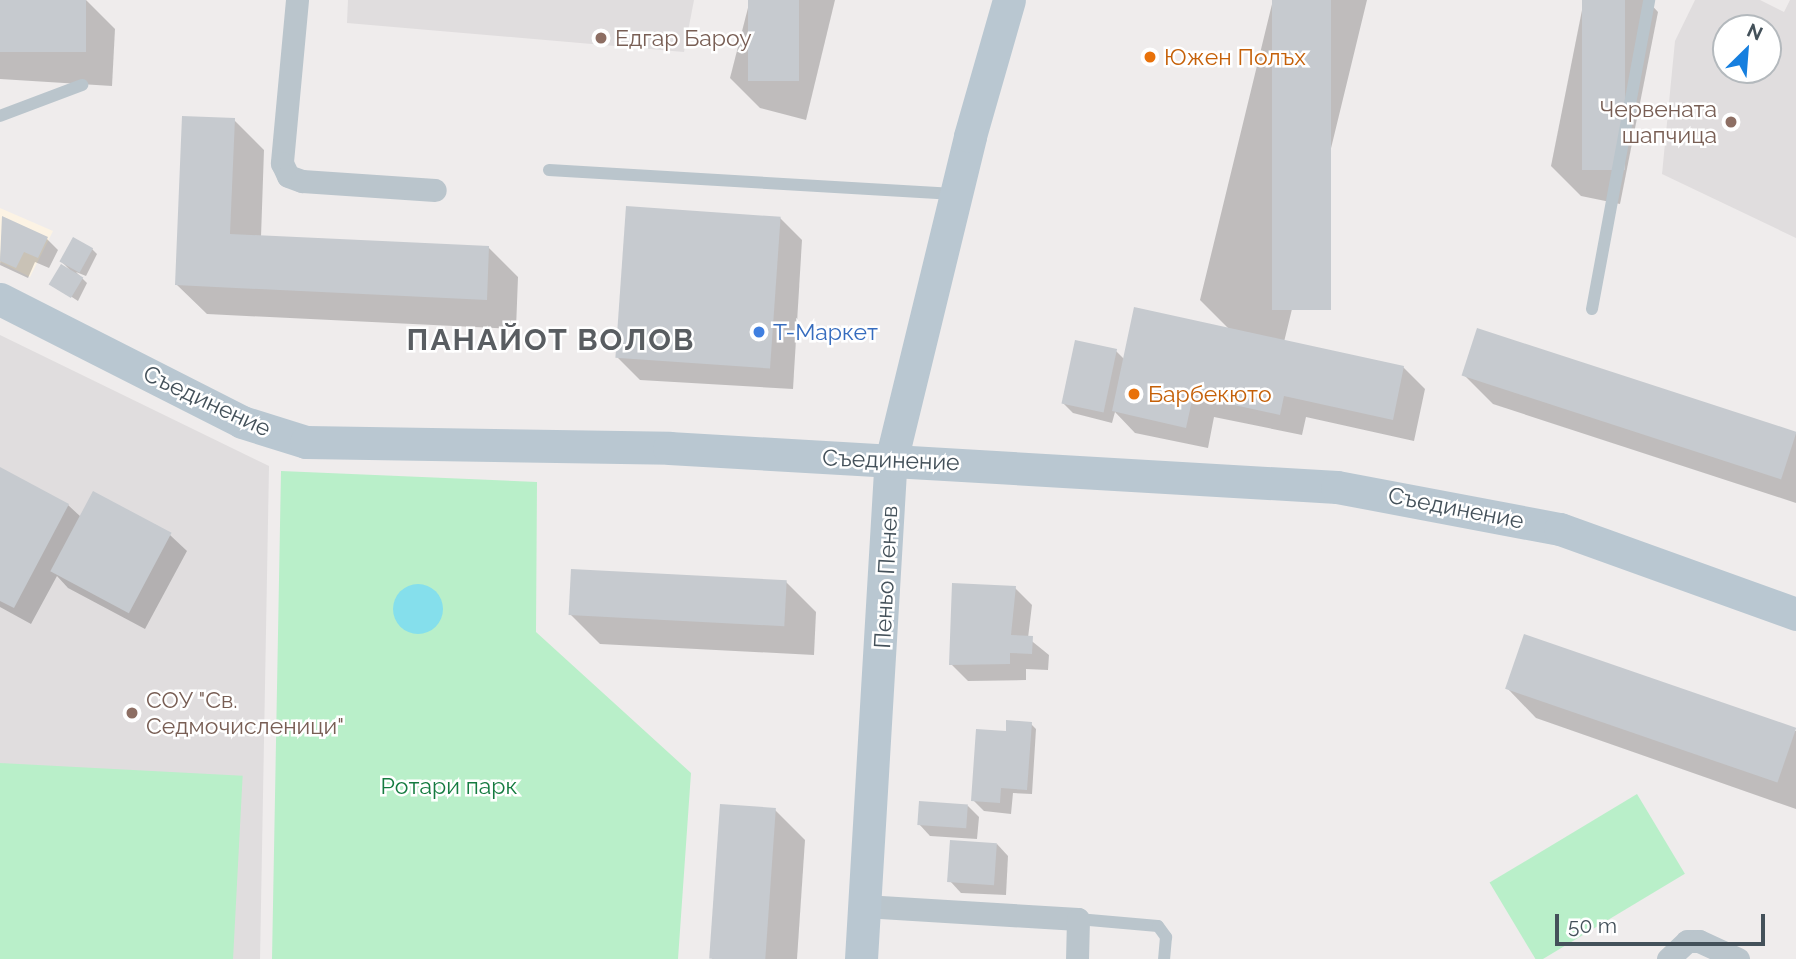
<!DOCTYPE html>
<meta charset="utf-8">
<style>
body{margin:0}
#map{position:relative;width:1796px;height:959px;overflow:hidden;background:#efecec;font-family:Raleway,sans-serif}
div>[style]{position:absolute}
.commercial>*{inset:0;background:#fcf3e4}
.education>*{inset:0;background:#e0ddde}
.green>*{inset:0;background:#b9efc9;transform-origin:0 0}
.water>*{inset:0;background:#85dfec}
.round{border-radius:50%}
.shadow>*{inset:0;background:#0003}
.building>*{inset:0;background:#c6cacf;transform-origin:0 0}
.lane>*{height:12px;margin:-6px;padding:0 6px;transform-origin:6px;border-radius:6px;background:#bac5cc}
.street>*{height:23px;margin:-11.5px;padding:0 11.5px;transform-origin:11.5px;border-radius:11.5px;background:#bac5cc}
.secondary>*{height:33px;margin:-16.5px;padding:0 16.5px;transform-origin:16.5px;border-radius:16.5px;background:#b9c7d1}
.dots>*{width:19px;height:19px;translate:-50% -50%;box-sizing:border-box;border:4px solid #fff;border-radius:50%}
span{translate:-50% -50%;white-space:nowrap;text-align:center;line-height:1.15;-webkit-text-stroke:5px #fff;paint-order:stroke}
.education-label{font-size:23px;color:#785e54}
.left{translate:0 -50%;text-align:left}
.right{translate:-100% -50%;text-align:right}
.food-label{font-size:23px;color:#c56008}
.shop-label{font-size:23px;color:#366cbe}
.street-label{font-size:23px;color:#44515a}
.park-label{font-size:23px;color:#157b40}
.district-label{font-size:30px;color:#595d61;font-weight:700;letter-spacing:2px}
.north{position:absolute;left:1712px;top:14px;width:70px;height:70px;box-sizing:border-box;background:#fff;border:2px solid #b4b9bd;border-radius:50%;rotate:25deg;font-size:19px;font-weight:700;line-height:28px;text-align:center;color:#44515a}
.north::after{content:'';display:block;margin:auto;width:24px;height:32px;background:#167fdf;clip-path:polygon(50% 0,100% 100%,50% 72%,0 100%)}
.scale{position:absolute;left:1555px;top:914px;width:210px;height:32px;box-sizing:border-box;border:4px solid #44515a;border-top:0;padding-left:9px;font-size:21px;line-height:24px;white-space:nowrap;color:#44515a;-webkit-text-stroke:5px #fff;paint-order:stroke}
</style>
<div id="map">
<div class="commercial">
<i style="clip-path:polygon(0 208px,53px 231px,30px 277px,0 262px)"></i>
</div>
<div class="education">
<i style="clip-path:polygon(348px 0,694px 0,684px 52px,347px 23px)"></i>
<i style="clip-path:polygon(evenodd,1695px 0,1760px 0,1784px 12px,1790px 0,1796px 0,1796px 238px,1662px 174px,1675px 41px,1695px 0,1726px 28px,1768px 28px,1768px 70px,1726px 70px,1726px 28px)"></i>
<i style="clip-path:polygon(0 335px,269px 466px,260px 959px,0 959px)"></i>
</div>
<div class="green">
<i style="clip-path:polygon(281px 471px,537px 482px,536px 632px,691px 773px,678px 959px,272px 959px)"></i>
<i style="left:0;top:763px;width:243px;height:196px;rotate:3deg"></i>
<i style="left:1637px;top:794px;width:93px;height:172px;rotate:59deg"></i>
</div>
<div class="water">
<i class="round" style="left:393px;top:584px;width:50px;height:50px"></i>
</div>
<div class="shadow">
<i style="clip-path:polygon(0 0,86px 0,115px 29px,112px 86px,0 79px)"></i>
<i style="clip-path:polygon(750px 0,835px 0,806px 120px,760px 108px,730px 78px)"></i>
<i style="clip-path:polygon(1273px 0,1367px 0,1284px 342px,1403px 367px,1425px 389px,1414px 441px,1306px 417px,1302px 435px,1214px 417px,1208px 448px,1135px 433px,1115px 412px,1112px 423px,1073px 413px,1062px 402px,1116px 351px,1124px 359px,1230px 330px,1200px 300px)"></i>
<i style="clip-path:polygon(1584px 0,1647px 0,1658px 12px,1620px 204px,1581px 196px,1551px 166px)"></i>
<i style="clip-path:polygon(234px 120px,264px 150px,261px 237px,488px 247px,518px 277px,516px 329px,207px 314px,177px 285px)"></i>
<i style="clip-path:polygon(3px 218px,47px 239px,58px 250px,49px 268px,35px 262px,28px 278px,0 265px)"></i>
<i style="clip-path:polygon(780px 218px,802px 240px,793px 389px,640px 380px,618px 358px)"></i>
<i style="clip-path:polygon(92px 249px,97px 254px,86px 276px,76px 272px,87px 283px,78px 301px,52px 284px,71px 271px,62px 262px)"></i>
<i style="clip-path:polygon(1463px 374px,1796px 434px,1796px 503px,1493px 404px)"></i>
<i style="clip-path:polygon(0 469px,68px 505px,81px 517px,94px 493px,170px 535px,187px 551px,145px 629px,68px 588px,57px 576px,31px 624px,0 607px)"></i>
<i style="clip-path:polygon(786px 582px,816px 612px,814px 655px,600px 644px,570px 614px)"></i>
<i style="clip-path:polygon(1015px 588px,1032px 605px,1028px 638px,1049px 655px,1048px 670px,1026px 669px,1026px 680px,968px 681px,951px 664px)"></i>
<i style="clip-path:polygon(1507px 688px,1796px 731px,1796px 809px,1536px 718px)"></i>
<i style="clip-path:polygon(1031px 724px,1036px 729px,1032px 794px,1013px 793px,1011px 814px,984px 811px,973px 800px,1007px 733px)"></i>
<i style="clip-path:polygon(968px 806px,979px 817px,977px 839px,930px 836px,919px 824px)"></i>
<i style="clip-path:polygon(775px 810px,805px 840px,797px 959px,712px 959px)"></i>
<i style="clip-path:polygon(997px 844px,1008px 856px,1006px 895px,961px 893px,950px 881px)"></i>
</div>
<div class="building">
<i style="left:0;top:0;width:86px;height:52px"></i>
<i style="left:748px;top:0;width:51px;height:81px"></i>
<i style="left:1272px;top:0;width:59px;height:310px"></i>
<i style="left:1582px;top:0;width:43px;height:170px"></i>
<i style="clip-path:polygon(182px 116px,235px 118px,230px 234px,489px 246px,487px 300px,175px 285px)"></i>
<i style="left:626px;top:206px;width:155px;height:152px;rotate:4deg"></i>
<i style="clip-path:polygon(2px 216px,48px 237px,38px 258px,24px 252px,16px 268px,0 261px)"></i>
<i style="left:73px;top:237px;width:23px;height:28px;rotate:29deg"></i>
<i style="left:61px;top:264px;width:26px;height:24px;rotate:31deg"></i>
<i style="clip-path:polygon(1134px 307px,1404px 366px,1393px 420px,1284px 396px,1280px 415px,1193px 396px,1186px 428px,1112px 411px)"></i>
<i style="left:1477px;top:328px;width:336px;height:50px;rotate:18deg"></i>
<i style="left:1075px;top:340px;width:43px;height:65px;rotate:12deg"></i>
<i style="clip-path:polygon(0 467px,69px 504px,14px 608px,0 601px)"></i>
<i style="left:93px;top:491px;width:89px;height:91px;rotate:28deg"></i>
<i style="left:571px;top:569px;width:216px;height:46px;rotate:3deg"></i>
<i style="clip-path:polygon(952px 583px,1016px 586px,1011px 635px,1033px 636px,1032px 654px,1010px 653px,1010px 664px,949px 665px)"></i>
<i style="left:1524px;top:634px;width:288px;height:58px;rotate:19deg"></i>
<i style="clip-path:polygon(1006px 720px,1032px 722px,1027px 790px,1001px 788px,1000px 803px,971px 801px,976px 729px,1006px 731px)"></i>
<i style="left:919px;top:801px;width:49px;height:24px;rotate:4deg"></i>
<i style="left:720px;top:804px;width:56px;height:155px;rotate:4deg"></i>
<i style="left:950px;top:840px;width:47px;height:42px;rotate:4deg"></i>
</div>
<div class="lane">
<i style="left:0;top:116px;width:88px;rotate:-20.7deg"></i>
<i style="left:549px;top:170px;width:406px;rotate:3.4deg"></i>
<i style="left:1592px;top:309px;width:314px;rotate:-79.5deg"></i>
<i style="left:1078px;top:919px;width:80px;rotate:5deg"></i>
<i style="left:1158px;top:926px;width:14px;rotate:54deg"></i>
<i style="left:1166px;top:937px;width:22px;rotate:95deg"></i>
</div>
<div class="street">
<i style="left:297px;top:0;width:164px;rotate:95.3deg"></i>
<i style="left:282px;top:163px;width:14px;rotate:65deg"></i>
<i style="left:288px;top:176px;width:15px;rotate:20deg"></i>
<i style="left:302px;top:181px;width:133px;rotate:3.9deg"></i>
<i style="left:864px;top:906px;width:214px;rotate:3.5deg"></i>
<i style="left:1078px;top:919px;width:40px;rotate:91.4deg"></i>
<i style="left:1668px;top:959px;width:26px;rotate:-43deg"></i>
<i style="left:1687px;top:941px;width:12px"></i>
<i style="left:1699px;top:941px;width:43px;rotate:24.8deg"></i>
</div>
<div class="secondary">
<i style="left:0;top:299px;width:271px;rotate:26.9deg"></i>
<i style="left:242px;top:422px;width:67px;rotate:17.4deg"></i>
<i style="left:306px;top:442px;width:363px;rotate:0.9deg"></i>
<i style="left:669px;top:448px;width:669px;rotate:3.34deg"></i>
<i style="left:1337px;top:487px;width:227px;rotate:10.7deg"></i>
<i style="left:1560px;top:529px;width:251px;rotate:19.8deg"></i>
<i style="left:861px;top:959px;width:499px;rotate:-86.6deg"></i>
<i style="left:891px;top:461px;width:334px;rotate:-76.3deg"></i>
<i style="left:970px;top:136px;width:141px;rotate:-74deg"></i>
</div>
<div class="dots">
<i style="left:601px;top:38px;background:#8d6e63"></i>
<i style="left:1150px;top:57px;background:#e8710a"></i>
<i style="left:1731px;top:122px;background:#8d6e63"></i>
<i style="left:759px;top:332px;background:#3f7fe0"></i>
<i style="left:1134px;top:394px;background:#e8710a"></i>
<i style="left:132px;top:713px;background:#8d6e63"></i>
</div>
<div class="education-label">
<span class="left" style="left:615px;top:38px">Едгар Бароу</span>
<span class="right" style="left:1717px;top:122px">Червената<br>шапчица</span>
<span class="left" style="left:146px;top:713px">СОУ "Св.<br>Седмочисленици"</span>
</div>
<div class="food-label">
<span class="left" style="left:1164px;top:57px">Южен Полъх</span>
<span class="left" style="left:1148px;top:394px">Барбекюто</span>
</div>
<div class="shop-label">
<span class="left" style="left:773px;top:332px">Т-Маркет</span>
</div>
<div class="street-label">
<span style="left:207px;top:401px;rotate:25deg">Съединение</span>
<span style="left:891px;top:460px;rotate:2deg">Съединение</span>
<span style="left:1456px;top:508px;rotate:11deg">Съединение</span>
<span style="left:886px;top:577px;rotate:-87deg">Пеньо Пенев</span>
</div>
<div class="park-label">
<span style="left:449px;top:786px">Ротари парк</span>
</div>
<div class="district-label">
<span style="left:551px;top:340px">ПАНАЙОТ ВОЛОВ</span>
</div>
<div class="north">N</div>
<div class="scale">50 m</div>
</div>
